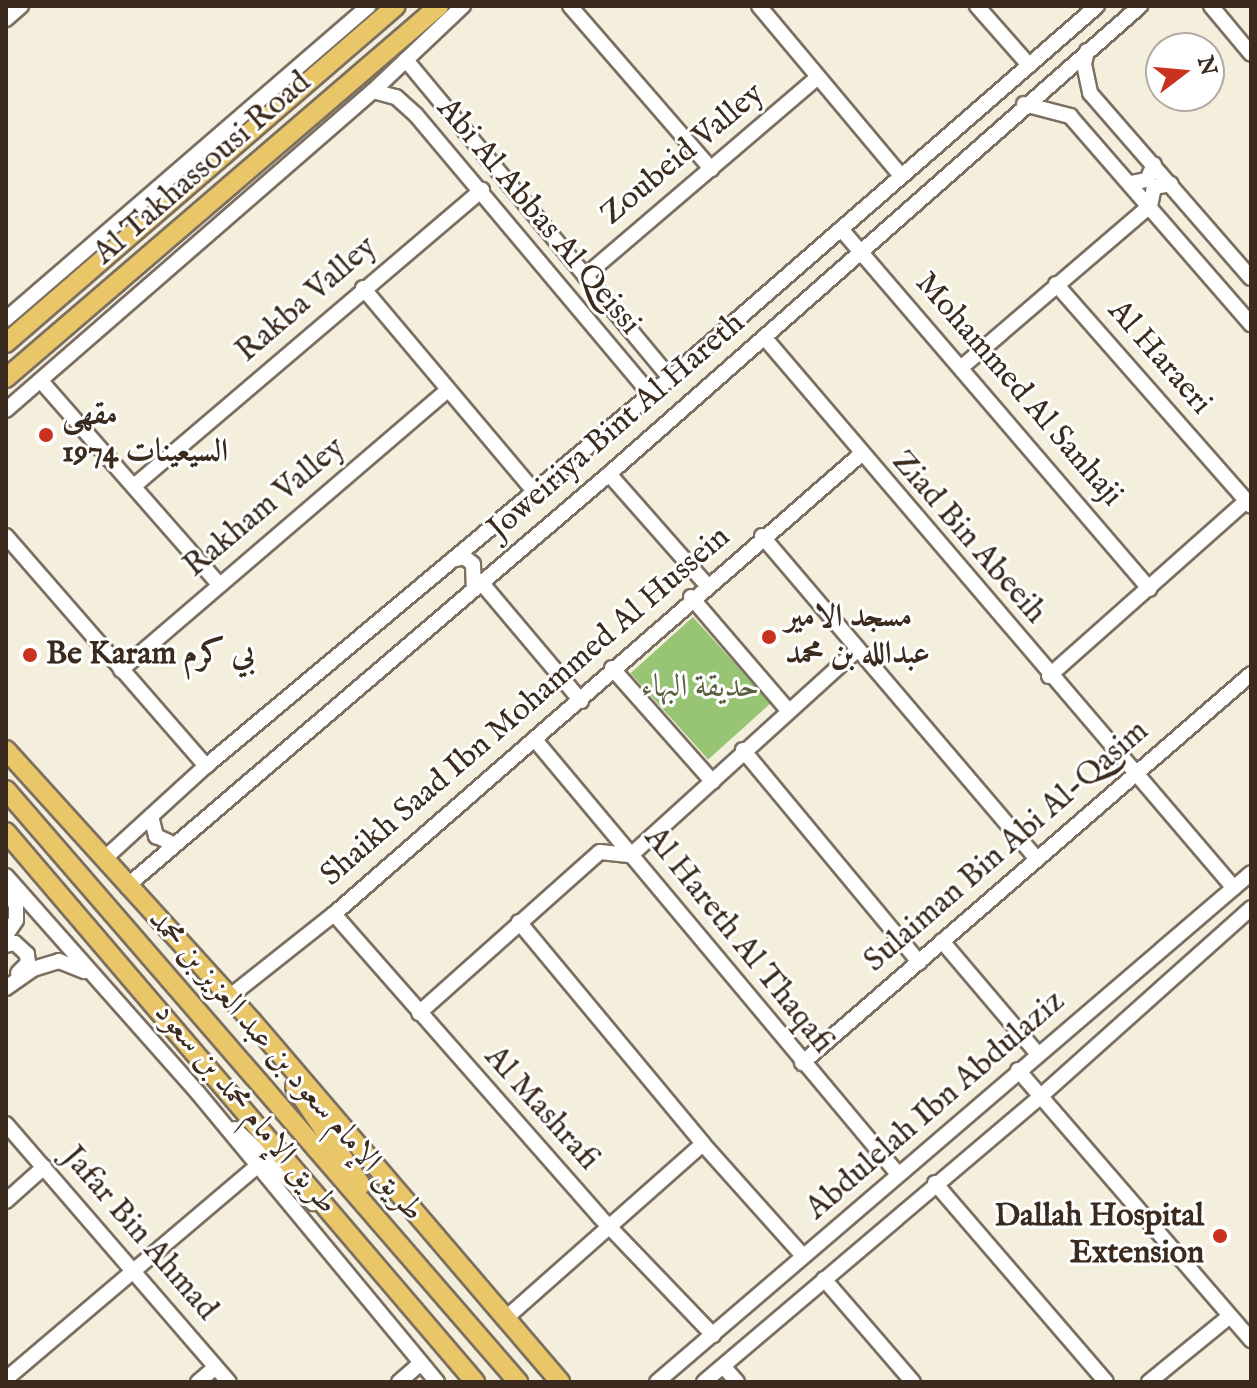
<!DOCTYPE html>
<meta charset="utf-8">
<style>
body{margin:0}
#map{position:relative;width:1257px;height:1388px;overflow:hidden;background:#f4efdd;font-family:"IM FELL English",Amiri,serif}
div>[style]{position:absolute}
.green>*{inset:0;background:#97c574;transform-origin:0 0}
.roads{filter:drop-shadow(2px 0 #7c6f61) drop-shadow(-2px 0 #7c6f61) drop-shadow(0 2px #7c6f61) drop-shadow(0 -2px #7c6f61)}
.minor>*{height:14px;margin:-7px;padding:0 7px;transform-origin:7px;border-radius:7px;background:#fff}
.major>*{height:18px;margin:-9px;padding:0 9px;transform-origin:9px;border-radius:9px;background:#e9c769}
.dots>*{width:22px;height:22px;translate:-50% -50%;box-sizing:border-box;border:4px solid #fff;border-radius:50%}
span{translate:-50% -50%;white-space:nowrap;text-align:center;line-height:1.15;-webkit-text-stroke:6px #fff;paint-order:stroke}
.street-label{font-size:32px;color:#3b2a1e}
.poi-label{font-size:32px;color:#3b2a1e;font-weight:700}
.left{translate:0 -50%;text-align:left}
.right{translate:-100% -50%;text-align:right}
.park-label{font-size:32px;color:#5b603c}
.frame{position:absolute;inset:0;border:8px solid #3b2a1e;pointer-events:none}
.north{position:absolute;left:1145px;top:32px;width:80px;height:80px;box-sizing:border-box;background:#fff;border:2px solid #b1aaa5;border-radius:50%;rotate:74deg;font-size:22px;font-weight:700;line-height:32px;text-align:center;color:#3b2a1e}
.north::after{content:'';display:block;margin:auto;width:28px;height:36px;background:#c8321e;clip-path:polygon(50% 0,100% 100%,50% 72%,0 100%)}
</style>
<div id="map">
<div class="green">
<i style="left:693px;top:617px;width:116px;height:84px;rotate:48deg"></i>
</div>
<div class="roads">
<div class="minor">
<i style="left:570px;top:6px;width:216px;rotate:49.1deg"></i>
<i style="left:759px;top:6px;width:222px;rotate:50.1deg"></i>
<i style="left:977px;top:6px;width:79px;rotate:48.6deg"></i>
<i style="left:1211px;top:6px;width:62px;rotate:50.2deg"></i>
<i style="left:6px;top:19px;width:20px;rotate:-41deg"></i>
<i style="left:1087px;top:51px;width:13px;rotate:103deg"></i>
<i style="left:1084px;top:64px;width:30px;rotate:78deg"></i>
<i style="left:1090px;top:93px;width:245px;rotate:49deg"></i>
<i style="left:406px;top:60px;width:413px;rotate:50.3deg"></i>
<i style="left:373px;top:91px;width:24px;rotate:15deg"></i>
<i style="left:396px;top:97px;width:27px;rotate:42deg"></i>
<i style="left:416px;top:115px;width:364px;rotate:50deg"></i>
<i style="left:1024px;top:104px;width:48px;rotate:14.6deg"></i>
<i style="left:1070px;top:116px;width:276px;rotate:49deg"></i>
<i style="left:1131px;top:183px;width:16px;rotate:-11deg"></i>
<i style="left:1147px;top:180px;width:17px;rotate:-66deg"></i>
<i style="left:841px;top:229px;width:474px;rotate:49.4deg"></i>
<i style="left:585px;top:276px;width:306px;rotate:-40.5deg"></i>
<i style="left:1056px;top:284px;width:295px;rotate:48.7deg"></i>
<i style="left:363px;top:288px;width:265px;rotate:49.9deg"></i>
<i style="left:6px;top:319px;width:479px;rotate:-40.8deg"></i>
<i style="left:764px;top:337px;width:724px;rotate:49.54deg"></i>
<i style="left:963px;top:366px;width:246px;rotate:-40.6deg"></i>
<i style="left:1150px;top:206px;width:19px;rotate:-78deg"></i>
<i style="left:1154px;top:187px;width:17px;rotate:-10deg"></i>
<i style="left:41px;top:381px;width:269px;rotate:48.8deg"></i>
<i style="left:6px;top:410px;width:486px;rotate:-41deg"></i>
<i style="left:373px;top:91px;width:124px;rotate:-43.4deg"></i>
<i style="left:609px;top:474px;width:148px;rotate:48.6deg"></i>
<i style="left:134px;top:486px;width:457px;rotate:-40.4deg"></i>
<i style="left:6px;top:536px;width:305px;rotate:49deg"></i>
<i style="left:762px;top:536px;width:423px;rotate:49.6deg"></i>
<i style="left:452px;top:560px;width:12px;rotate:-14deg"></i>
<i style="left:464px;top:557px;width:11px;rotate:38deg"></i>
<i style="left:473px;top:564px;width:23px;rotate:88deg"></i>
<i style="left:480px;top:581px;width:157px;rotate:49.9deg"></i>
<i style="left:691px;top:597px;width:148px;rotate:49.4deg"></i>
<i style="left:612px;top:668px;width:152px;rotate:48.5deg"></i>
<i style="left:121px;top:670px;width:429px;rotate:-40.6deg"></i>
<i style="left:1049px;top:676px;width:264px;rotate:-41.6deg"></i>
<i style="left:536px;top:741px;width:564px;rotate:50.1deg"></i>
<i style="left:743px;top:750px;width:276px;rotate:50.3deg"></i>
<i style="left:151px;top:816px;width:21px;rotate:76deg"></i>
<i style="left:156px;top:836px;width:19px;rotate:25deg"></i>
<i style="left:104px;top:859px;width:138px;rotate:-42.4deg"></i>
<i style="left:206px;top:766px;width:605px;rotate:-39.9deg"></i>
<i style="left:670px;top:378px;width:566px;rotate:-41.06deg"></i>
<i style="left:6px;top:876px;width:290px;rotate:48.5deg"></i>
<i style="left:198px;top:1093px;width:375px;rotate:50.4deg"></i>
<i style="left:127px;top:886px;width:634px;rotate:-40.52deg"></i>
<i style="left:609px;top:474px;width:708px;rotate:-41.39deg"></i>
<i style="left:334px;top:914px;width:402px;rotate:48.7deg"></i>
<i style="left:599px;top:1216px;width:165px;rotate:46.2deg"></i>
<i style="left:519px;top:922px;width:288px;rotate:50.3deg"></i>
<i style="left:703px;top:1144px;width:150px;rotate:48.2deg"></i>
<i style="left:6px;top:935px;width:18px;rotate:-56deg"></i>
<i style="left:16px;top:920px;width:14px;rotate:-90deg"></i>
<i style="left:16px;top:906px;width:26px;rotate:-113deg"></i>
<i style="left:942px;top:941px;width:148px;rotate:49.7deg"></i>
<i style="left:6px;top:945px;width:9px;rotate:-13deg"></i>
<i style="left:15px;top:943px;width:16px;rotate:43deg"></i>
<i style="left:27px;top:954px;width:9px;rotate:84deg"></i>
<i style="left:28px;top:963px;width:14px;rotate:135deg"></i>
<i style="left:6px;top:988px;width:33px;rotate:-35deg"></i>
<i style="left:33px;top:969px;width:27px;rotate:-17deg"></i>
<i style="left:59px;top:961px;width:27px;rotate:22deg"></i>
<i style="left:228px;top:998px;width:135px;rotate:-38.4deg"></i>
<i style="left:334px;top:914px;width:698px;rotate:-41.11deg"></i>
<i style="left:419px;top:1013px;width:242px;rotate:-41.7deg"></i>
<i style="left:600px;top:852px;width:31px;rotate:6deg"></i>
<i style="left:631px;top:855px;width:305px;rotate:-42.2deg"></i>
<i style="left:802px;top:1063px;width:594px;rotate:-40.9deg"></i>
<i style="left:1018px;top:1070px;width:357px;rotate:49.2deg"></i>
<i style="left:6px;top:1124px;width:341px;rotate:49.2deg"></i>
<i style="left:235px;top:1129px;width:108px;rotate:43.5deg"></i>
<i style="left:935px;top:1183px;width:262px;rotate:49.3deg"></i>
<i style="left:6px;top:1201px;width:51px;rotate:-41.8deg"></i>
<i style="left:824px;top:1279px;width:136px;rotate:49.2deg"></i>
<i style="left:506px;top:1318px;width:263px;rotate:-41.5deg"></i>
<i style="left:724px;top:1367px;width:20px;rotate:49deg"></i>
<i style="left:6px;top:1379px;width:328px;rotate:-40.3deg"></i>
<i style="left:198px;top:1382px;width:23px;rotate:-40deg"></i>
<i style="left:399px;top:1382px;width:29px;rotate:-41deg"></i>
<i style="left:657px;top:1382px;width:782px;rotate:-40.59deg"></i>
<i style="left:704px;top:1382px;width:443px;rotate:-40.3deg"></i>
<i style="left:1042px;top:1095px;width:280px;rotate:-41.8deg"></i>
<i style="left:1149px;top:1382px;width:104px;rotate:-39.2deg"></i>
</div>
<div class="major">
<i style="left:6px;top:343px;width:515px;rotate:-40.83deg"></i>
<i style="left:6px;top:378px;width:571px;rotate:-40.67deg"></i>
<i style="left:6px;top:750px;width:365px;rotate:47.8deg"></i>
<i style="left:251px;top:1020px;width:476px;rotate:49.5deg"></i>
<i style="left:6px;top:790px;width:783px;rotate:49.14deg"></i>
<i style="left:6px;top:832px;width:723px;rotate:49.54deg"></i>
<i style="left:295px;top:1087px;width:118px;rotate:56deg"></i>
</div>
</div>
<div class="dots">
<i style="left:46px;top:435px;background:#c8321e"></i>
<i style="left:769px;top:637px;background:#c8321e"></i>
<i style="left:30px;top:655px;background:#c8321e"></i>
<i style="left:1220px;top:1236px;background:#c8321e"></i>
</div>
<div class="street-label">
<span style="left:683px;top:155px;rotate:-40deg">Zoubeid Valley</span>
<span style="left:203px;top:169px;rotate:-41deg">Al Takhassousi Road</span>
<span style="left:538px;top:217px;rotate:50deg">Abi Al Abbas Al Qeissi</span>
<span style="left:307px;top:300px;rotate:-41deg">Rakba Valley</span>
<span style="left:1159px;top:358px;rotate:49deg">Al Haraeri</span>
<span style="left:1018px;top:390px;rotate:49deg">Mohammed Al Sanhaji</span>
<span style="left:617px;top:427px;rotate:-41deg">Joweiriya Bint Al Hareth</span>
<span style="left:265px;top:508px;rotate:-40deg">Rakham Valley</span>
<span style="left:968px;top:538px;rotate:49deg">Ziad Bin Abeeih</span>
<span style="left:526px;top:707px;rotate:-41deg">Shaikh Saad Ibn Mohammed Al Hussein</span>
<span style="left:1007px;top:847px;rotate:-41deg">Sulaiman Bin Abi Al-Qasim</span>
<span style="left:738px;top:941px;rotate:51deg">Al Hareth Al Thaqafi</span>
<span style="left:285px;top:1066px;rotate:49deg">طريق الإمام سعود بن عبد العزيز بن محمد</span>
<span style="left:936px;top:1106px;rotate:-41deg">Abdulelah Ibn Abdulaziz</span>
<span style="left:245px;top:1109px;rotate:50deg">طريق الإمام محمد بن سعود</span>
<span style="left:541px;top:1109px;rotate:48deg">Al Mashrafi</span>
<span style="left:139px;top:1234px;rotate:49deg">Jafar Bin Ahmad</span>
</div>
<div class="poi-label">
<span class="left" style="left:62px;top:435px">مقهى<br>السيعينات 1974</span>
<span class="left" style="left:785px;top:637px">مسجد الامير<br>عبدالله بن محمد</span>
<span class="left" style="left:46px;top:655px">Be Karam بي كرم</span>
<span class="right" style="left:1204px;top:1236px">Dallah Hospital<br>Extension</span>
</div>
<div class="park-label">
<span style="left:700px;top:688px">حديقة البهاء</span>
</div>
<div class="frame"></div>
<div class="north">N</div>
</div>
